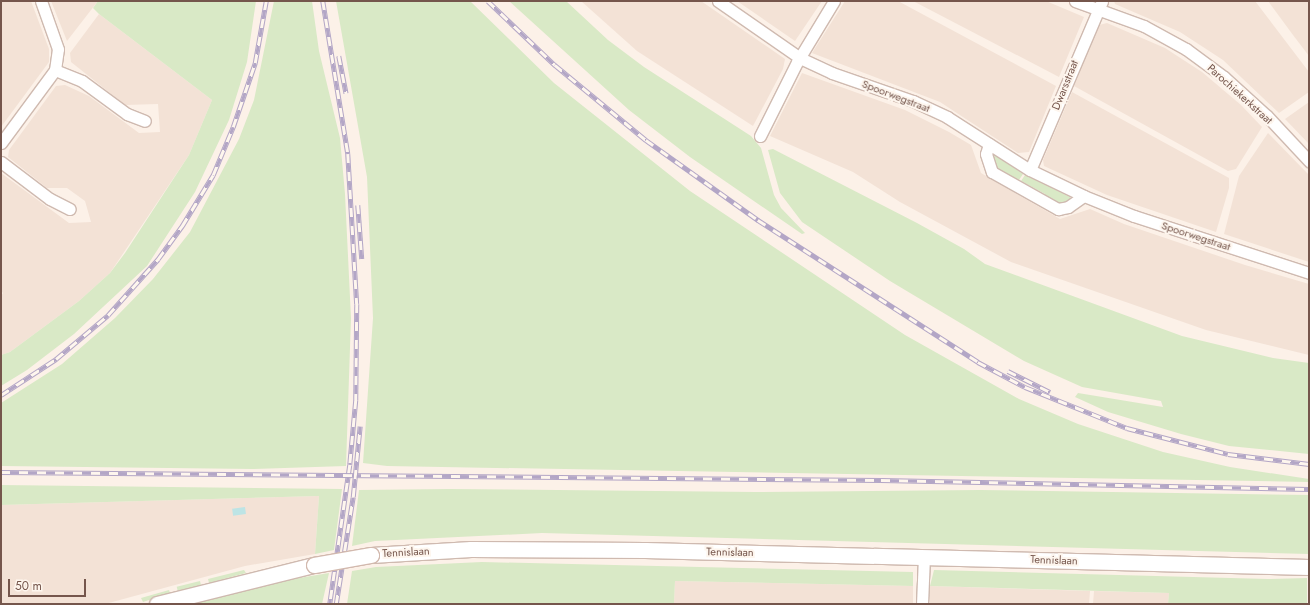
<!DOCTYPE html>
<style>
body{margin:0}
#map{position:relative;width:1310px;height:605px;overflow:hidden;background:#fcf1e8;font-family:Jost,sans-serif}
div>[style]{position:absolute}
.residential>*{inset:0;background:#f3e2d6}
.green>*{inset:0;background:#d9e9c6;transform-origin:0 0}
.water>*{inset:0;background:#bde4e5;transform-origin:0 0}
.roads{filter:drop-shadow(1px 0 #cfbab0) drop-shadow(-1px 0 #cfbab0) drop-shadow(0 1px #cfbab0) drop-shadow(0 -1px #cfbab0)}
.street>*{height:11px;margin:-5.5px;padding:0 5.5px;transform-origin:5.5px;border-radius:5.5px;background:#fff}
.secondary>*{height:15px;margin:-7.5px;padding:0 7.5px;transform-origin:7.5px;border-radius:7.5px;background:#fff}
.rail>*{height:4.5px;margin-top:-2.25px;transform-origin:0;background:repeating-linear-gradient(90deg,#fef6ee 0 9px,#b3a6c6 0 18px);box-sizing:border-box;border-block:1px solid #b3a6c6}
.bridges{filter:drop-shadow(1px 0 #d2b9ae) drop-shadow(-1px 0 #d2b9ae) drop-shadow(0 1px #d2b9ae) drop-shadow(0 -1px #d2b9ae)}
.secondary-bridge>*{height:15px;margin:-7.5px;padding:0 7.5px;transform-origin:7.5px;border-radius:7.5px;background:#fff}
span{translate:-50% -50%;white-space:nowrap;text-align:center;line-height:1.15;-webkit-text-stroke:4px #fef6ee;paint-order:stroke}
.street-label{font-size:11px;color:#75564c}
.frame{position:absolute;inset:0;border:2px solid #75564c;pointer-events:none}
.scale{position:absolute;left:8px;top:579px;width:78px;height:18px;box-sizing:border-box;border:2px solid #75564c;border-top:0;padding-left:5px;font-size:12px;line-height:14px;white-space:nowrap;color:#75564c;-webkit-text-stroke:3px #fef6ee;paint-order:stroke}
</style>
<div id="map">
<div class="residential">
<i style="clip-path:polygon(1px 1px,31px 1px,49px 49px,49px 62px,1px 127px)"></i>
<i style="clip-path:polygon(51px 1px,98px 1px,67px 41px)"></i>
<i style="clip-path:polygon(581px 1px,701px 1px,785px 59px,783px 69px,753px 126px,637px 51px)"></i>
<i style="clip-path:polygon(737px 1px,822px 1px,795px 41px)"></i>
<i style="clip-path:polygon(845px 1px,898px 1px,1056px 86px,1029px 152px,1018px 153px,940px 102px,812px 53px)"></i>
<i style="clip-path:polygon(913px 1px,1046px 1px,1084px 17px,1059px 77px)"></i>
<i style="clip-path:polygon(1114px 1px,1255px 1px,1309px 72px,1309px 92px,1279px 113px,1223px 60px,1180px 32px,1115px 4px)"></i>
<i style="clip-path:polygon(1268px 1px,1309px 1px,1309px 56px,1293px 35px)"></i>
<i style="clip-path:polygon(99px 14px,212px 100px,189px 155px,110px 273px,79px 301px,10px 352px,1px 355px,1px 296px,3px 293px,1px 291px,1px 173px,69px 223px,91px 222px,85px 201px,67px 188px,47px 188px,8px 157px,9px 150px,56px 86px,65px 85px,89px 96px,139px 133px,160px 132px,158px 104px,125px 105px,71px 62px,70px 53px)"></i>
<i style="clip-path:polygon(1107px 23px,1165px 48px,1202px 72px,1241px 105px,1262px 127px,1236px 169px,1228px 171px,1074px 86px,1099px 25px)"></i>
<i style="clip-path:polygon(802px 73px,905px 110px,949px 132px,971px 145px,981px 173px,1060px 219px,1090px 209px,1124px 224px,1245px 265px,1309px 284px,1309px 355px,1206px 330px,1011px 262px,900px 202px,853px 172px,770px 136px)"></i>
<i style="clip-path:polygon(1072px 92px,1229px 178px,1229px 188px,1216px 232px,1107px 195px,1044px 166px,1043px 160px)"></i>
<i style="clip-path:polygon(1309px 102px,1309px 144px,1285px 119px)"></i>
<i style="clip-path:polygon(1268px 133px,1309px 175px,1309px 262px,1224px 234px,1239px 176px)"></i>
<i style="clip-path:polygon(319px 496px,315px 554px,245px 566px,105px 604px,1px 604px,1px 505px)"></i>
<i style="clip-path:polygon(675px 581px,913px 586px,913px 604px,674px 604px)"></i>
<i style="clip-path:polygon(930px 586px,1090px 591px,1089px 604px,930px 604px)"></i>
<i style="clip-path:polygon(1094px 591px,1169px 593px,1168px 604px,1093px 604px)"></i>
</div>
<div class="green">
<i style="clip-path:polygon(98px 1px,256px 1px,247px 62px,229px 120px,195px 192px,147px 266px,74px 334px,27px 370px,1px 386px,1px 355px,10px 352px,79px 301px,110px 273px,125px 253px,189px 155px,212px 100px,99px 14px,93px 8px)"></i>
<i style="clip-path:polygon(274px 1px,312px 1px,319px 51px,340px 138px,345px 194px,351px 318px,346px 466px,253px 469px,1px 466px,1px 403px,62px 364px,115px 318px,153px 279px,190px 232px,239px 139px,254px 100px)"></i>
<i style="clip-path:polygon(336px 1px,470px 1px,554px 83px,690px 191px,905px 335px,1019px 399px,1078px 424px,1163px 452px,1230px 467px,1309px 479px,1309px 482px,387px 466px,363px 463px,373px 318px,367px 177px)"></i>
<i style="clip-path:polygon(509px 1px,566px 1px,608px 40px,644px 67px,751px 136px,761px 148px,774px 195px,781px 208px,805px 233px,802px 234px,690px 157px,629px 110px)"></i>
<i style="clip-path:polygon(773px 149px,917px 223px,964px 249px,985px 264px,1182px 336px,1273px 358px,1309px 363px,1309px 454px,1229px 446px,1181px 434px,1108px 412px,1075px 397px,1078px 393px,1163px 407px,1161px 401px,1082px 387px,1024px 361px,890px 281px,802px 222px,780px 193px,768px 150px)"></i>
<i style="clip-path:polygon(992px 153px,1023px 174px,1019px 180px,995px 170px)"></i>
<i style="clip-path:polygon(1025px 175px,1070px 197px,1070px 200px,1061px 206px,1046px 199px,1045px 194px,1021px 181px)"></i>
<i style="clip-path:polygon(1px 485px,342px 489px,334px 550px,315px 554px,319px 496px,1px 505px)"></i>
<i style="clip-path:polygon(449px 489px,756px 492px,980px 490px,1309px 495px,1309px 554px,542px 533px,375px 541px,352px 546px,359px 490px)"></i>
<i style="clip-path:polygon(482px 562px,913px 572px,913px 586px,675px 581px,674px 604px,347px 604px,352px 571px,376px 567px)"></i>
<i style="clip-path:polygon(244px 570px,246px 573px,209px 583px,208px 579px)"></i>
<i style="clip-path:polygon(934px 570px,1268px 579px,1307px 578px,1307px 604px,1168px 604px,1169px 593px,930px 586px)"></i>
<i style="clip-path:polygon(329px 573px,322px 604px,191px 604px,287px 580px)"></i>
<i style="left:200px;top:581px;width:4px;height:24px;rotate:76deg"></i>
<i style="clip-path:polygon(169px 590px,170px 593px,143px 602px,141px 598px)"></i>
</div>
<div class="water">
<i style="left:245px;top:507px;width:7px;height:13px;rotate:82deg"></i>
</div>
<div class="roads">
<div class="street">
<i style="left:718px;top:1px;width:100px;rotate:34.8deg"></i>
<i style="left:800px;top:58px;width:35px;rotate:25deg"></i>
<i style="left:832px;top:73px;width:86px;rotate:19.1deg"></i>
<i style="left:913px;top:101px;width:38px;rotate:25deg"></i>
<i style="left:947px;top:117px;width:98px;rotate:32.6deg"></i>
<i style="left:1030px;top:170px;width:60px;rotate:25.7deg"></i>
<i style="left:1084px;top:196px;width:54px;rotate:21.8deg"></i>
<i style="left:1134px;top:216px;width:184px;rotate:18deg"></i>
<i style="left:1075px;top:1px;width:73px;rotate:19.9deg"></i>
<i style="left:1144px;top:26px;width:48px;rotate:28.7deg"></i>
<i style="left:1186px;top:49px;width:47px;rotate:36.4deg"></i>
<i style="left:1224px;top:77px;width:58px;rotate:42.2deg"></i>
<i style="left:1267px;top:116px;width:62px;rotate:47deg"></i>
<i style="left:55px;top:70px;width:29px;rotate:22deg"></i>
<i style="left:82px;top:81px;width:56px;rotate:36.3deg"></i>
<i style="left:127px;top:114px;width:19px;rotate:21deg"></i>
<i style="left:760px;top:136px;width:83px;rotate:-63.4deg"></i>
<i style="left:797px;top:62px;width:71px;rotate:-58.8deg"></i>
<i style="left:1px;top:143px;width:91px;rotate:-53.5deg"></i>
<i style="left:55px;top:70px;width:21px;rotate:-82deg"></i>
<i style="left:58px;top:49px;width:51px;rotate:-109.5deg"></i>
<i style="left:989px;top:144px;width:10px;rotate:107deg"></i>
<i style="left:986px;top:154px;width:19px;rotate:72deg"></i>
<i style="left:992px;top:172px;width:76px;rotate:29.3deg"></i>
<i style="left:1058px;top:209px;width:10px;rotate:-11deg"></i>
<i style="left:1068px;top:207px;width:19px;rotate:-35deg"></i>
<i style="left:1px;top:162px;width:61px;rotate:37.1deg"></i>
<i style="left:50px;top:199px;width:22px;rotate:27deg"></i>
<i style="left:1030px;top:170px;width:184px;rotate:-66.9deg"></i>
<i style="left:922px;top:604px;width:48px;rotate:-87.6deg"></i>
</div>
<div class="secondary">
<i style="left:371px;top:555px;width:100px;rotate:-3.4deg"></i>
<i style="left:471px;top:549px;width:174px;rotate:0.3deg"></i>
<i style="left:645px;top:550px;width:664px;rotate:1.47deg"></i>
<i style="left:157px;top:604px;width:162px;rotate:-14deg"></i>
</div>
</div>
<div class="rail">
<i style="left:323px;top:1px;width:155px;rotate:80.7deg"></i>
<i style="left:348px;top:154px;width:150px;rotate:86.6deg"></i>
<i style="left:357px;top:304px;width:96px;rotate:90.6deg"></i>
<i style="left:356px;top:400px;width:65px;rotate:95.3deg"></i>
<i style="left:350px;top:465px;width:140px;rotate:98.2deg"></i>
<i style="left:488px;top:1px;width:93px;rotate:43.7deg"></i>
<i style="left:555px;top:65px;width:118px;rotate:39.5deg"></i>
<i style="left:646px;top:140px;width:138px;rotate:35.5deg"></i>
<i style="left:758px;top:220px;width:262px;rotate:32.8deg"></i>
<i style="left:978px;top:362px;width:53px;rotate:28deg"></i>
<i style="left:1025px;top:387px;width:110px;rotate:21.9deg"></i>
<i style="left:1127px;top:428px;width:104px;rotate:14.4deg"></i>
<i style="left:1228px;top:454px;width:82px;rotate:7deg"></i>
<i style="left:339px;top:56px;width:38px;rotate:79deg"></i>
<i style="left:358px;top:205px;width:54px;rotate:85.8deg"></i>
<i style="left:1008px;top:371px;width:47px;rotate:26.6deg"></i>
<i style="left:1px;top:395px;width:66px;rotate:-33.2deg"></i>
<i style="left:56px;top:359px;width:68px;rotate:-40.2deg"></i>
<i style="left:108px;top:315px;width:75px;rotate:-48.2deg"></i>
<i style="left:158px;top:259px;width:41px;rotate:-54deg"></i>
<i style="left:182px;top:226px;width:60px;rotate:-58.7deg"></i>
<i style="left:213px;top:175px;width:52px;rotate:-67.4deg"></i>
<i style="left:233px;top:127px;width:68px;rotate:-71deg"></i>
<i style="left:255px;top:63px;width:63px;rotate:-79.9deg"></i>
<i style="left:1px;top:472px;width:880px;rotate:0.52deg"></i>
<i style="left:881px;top:480px;width:428px;rotate:1.2deg"></i>
<i style="left:336px;top:604px;width:108px;rotate:-81deg"></i>
<i style="left:353px;top:497px;width:71px;rotate:-84.4deg"></i>
</div>
<div class="bridges">
<div class="secondary-bridge">
<i style="left:314px;top:565px;width:58px;rotate:-10deg"></i>
</div>
</div>
<div class="street-label">
<span style="left:1065px;top:85px;rotate:-68deg">Dwarsstraat</span>
<span style="left:1240px;top:94px;rotate:42deg">Parochiekerkstraat</span>
<span style="left:896px;top:96px;rotate:21deg">Spoorwegstraat</span>
<span style="left:1196px;top:236px;rotate:18deg">Spoorwegstraat</span>
<span style="left:406px;top:552px;rotate:-3deg">Tennislaan</span>
<span style="left:730px;top:552px;rotate:1deg">Tennislaan</span>
<span style="left:1054px;top:560px;rotate:2deg">Tennislaan</span>
</div>
<div class="frame"></div>
<div class="scale">50 m</div>
</div>
